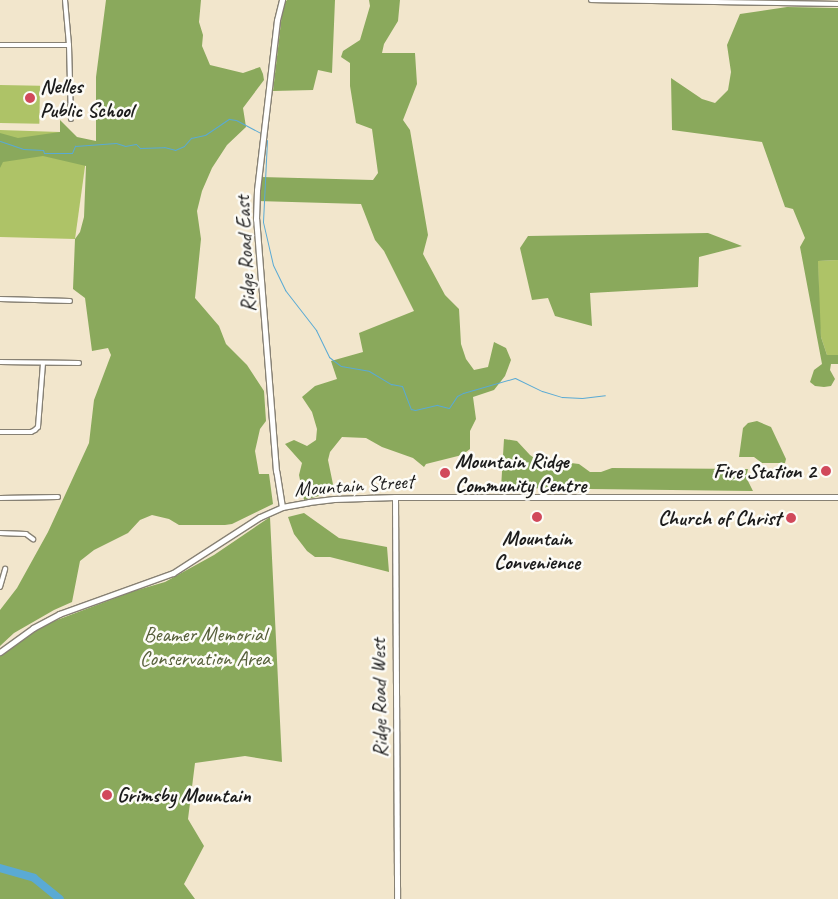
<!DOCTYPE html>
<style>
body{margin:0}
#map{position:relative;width:838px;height:899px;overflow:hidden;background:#f2e6cc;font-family:Caveat,sans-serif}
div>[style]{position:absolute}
.green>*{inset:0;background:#aec367;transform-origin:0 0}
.forest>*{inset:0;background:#8aa95c}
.stream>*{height:1px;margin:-0.5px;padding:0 0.5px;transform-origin:0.5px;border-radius:0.5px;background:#5aaad4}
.river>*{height:8px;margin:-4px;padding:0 4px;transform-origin:4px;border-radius:4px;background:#5aaad4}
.roads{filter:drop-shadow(1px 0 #878174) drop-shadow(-1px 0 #878174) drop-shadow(0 1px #878174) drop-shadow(0 -1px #878174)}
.minor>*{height:4px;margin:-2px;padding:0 2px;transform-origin:2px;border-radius:2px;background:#fff}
.secondary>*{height:5px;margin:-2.5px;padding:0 2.5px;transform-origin:2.5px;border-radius:2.5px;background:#fff}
.dots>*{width:14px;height:14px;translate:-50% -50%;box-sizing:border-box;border:2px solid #fdfcf7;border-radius:50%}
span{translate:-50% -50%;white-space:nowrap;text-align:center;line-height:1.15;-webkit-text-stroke:5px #fdfcf7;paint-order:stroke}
.poi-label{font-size:21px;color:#1c1c1c;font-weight:700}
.left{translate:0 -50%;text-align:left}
.right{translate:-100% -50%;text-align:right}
.street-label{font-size:21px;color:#1c1c1c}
.park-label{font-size:21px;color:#565f3a}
</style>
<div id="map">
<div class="green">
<i style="left:0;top:85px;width:40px;height:38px;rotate:1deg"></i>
<i style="clip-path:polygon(0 130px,60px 132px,87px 152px,75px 239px,0 237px)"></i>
<i style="clip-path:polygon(838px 260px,838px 355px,827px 355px,821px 337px,819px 319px,818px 261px)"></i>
</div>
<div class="forest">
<i style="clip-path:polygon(106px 0,201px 0,199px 22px,203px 35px,202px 46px,210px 65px,243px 73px,260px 67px,263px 74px,264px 80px,243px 108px,246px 127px,227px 145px,212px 168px,202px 191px,197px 211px,201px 239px,195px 298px,219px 326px,226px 344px,247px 365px,264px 391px,266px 421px,260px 429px,255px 451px,259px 474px,269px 474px,273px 504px,232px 524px,225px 525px,179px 525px,169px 519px,152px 515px,140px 520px,128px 533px,94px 550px,80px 561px,72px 602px,54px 610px,14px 633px,0 646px,0 610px,17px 588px,48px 532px,89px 443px,94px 400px,111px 355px,108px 348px,92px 351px,85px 298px,73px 289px,75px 239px,80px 232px,84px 217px,86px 166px,43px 156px,3px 162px,0 168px,0 133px,18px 138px,60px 132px,60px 120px,77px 137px,96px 141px,96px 77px)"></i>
<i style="clip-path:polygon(287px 0,335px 0,332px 73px,318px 70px,313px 90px,273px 91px,283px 5px)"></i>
<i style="clip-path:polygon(369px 0,400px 0,398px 21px,384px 44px,382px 53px,415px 53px,417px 84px,403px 120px,410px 130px,428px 235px,423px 254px,445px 295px,459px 309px,461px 344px,466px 359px,474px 370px,488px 367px,494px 342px,506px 348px,511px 360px,505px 376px,494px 390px,473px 397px,476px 419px,470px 431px,470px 449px,462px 455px,426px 464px,424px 467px,413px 458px,382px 447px,366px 438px,342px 437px,330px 452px,328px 460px,334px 489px,330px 493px,304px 500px,299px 475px,302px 463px,285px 444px,294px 440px,307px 446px,316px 440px,317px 429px,312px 412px,302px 397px,315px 386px,337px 379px,331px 361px,363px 352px,359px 333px,414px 311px,384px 251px,375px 240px,361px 204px,257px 201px,261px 177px,373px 180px,378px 173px,372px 129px,356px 123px,350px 86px,350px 63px,341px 57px,343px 51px,360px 40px,370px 6px)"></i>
<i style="clip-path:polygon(787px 7px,838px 8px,838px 260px,818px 261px,821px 337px,827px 355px,838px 355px,838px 364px,831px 364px,830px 370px,835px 379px,831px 386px,824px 387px,815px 386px,810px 382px,814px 370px,822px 364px,800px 247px,805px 238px,793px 209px,785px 207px,762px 142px,672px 130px,671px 78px,702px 99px,715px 103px,728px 90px,731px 72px,727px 45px,740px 14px)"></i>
<i style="clip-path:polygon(708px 233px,742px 246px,699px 257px,698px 287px,590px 293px,592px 326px,555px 316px,548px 298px,532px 300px,520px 248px,528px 236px)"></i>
<i style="clip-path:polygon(757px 421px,771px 427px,786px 459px,785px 463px,762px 463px,754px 457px,739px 457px,743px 428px,748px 423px)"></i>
<i style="clip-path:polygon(504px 439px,517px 441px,530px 455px,544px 465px,563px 462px,579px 464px,590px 472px,601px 472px,612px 468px,748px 469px,746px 477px,753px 491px,501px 488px)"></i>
<i style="clip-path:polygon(304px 513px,339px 538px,387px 547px,389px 572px,330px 557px,315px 557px,307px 551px,294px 534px,288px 517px)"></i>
<i style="clip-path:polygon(270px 517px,282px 762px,245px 756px,195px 763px,188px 819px,204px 846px,184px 884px,195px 899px,0 899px,0 656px,41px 626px,134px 591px,165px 582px,214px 555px)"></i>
</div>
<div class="stream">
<i style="left:267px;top:140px;width:82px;rotate:92.8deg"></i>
<i style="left:263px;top:222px;width:44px;rotate:76.9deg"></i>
<i style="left:273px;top:265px;width:28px;rotate:64deg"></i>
<i style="left:285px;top:290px;width:51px;rotate:52.2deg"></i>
<i style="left:316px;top:330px;width:30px;rotate:64deg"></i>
<i style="left:329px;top:357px;width:15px;rotate:37deg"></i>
<i style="left:341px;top:366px;width:28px;rotate:10deg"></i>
<i style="left:369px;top:371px;width:26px;rotate:31deg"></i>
<i style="left:391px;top:384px;width:11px;rotate:10deg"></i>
<i style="left:402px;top:386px;width:25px;rotate:69deg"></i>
<i style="left:411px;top:409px;width:4px;rotate:14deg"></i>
<i style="left:415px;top:410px;width:23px;rotate:-13deg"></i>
<i style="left:437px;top:405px;width:12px;rotate:14deg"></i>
<i style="left:449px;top:408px;width:14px;rotate:-56deg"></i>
<i style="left:457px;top:396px;width:7px;rotate:-27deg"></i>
<i style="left:463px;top:393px;width:54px;rotate:-16.1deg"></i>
<i style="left:515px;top:378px;width:30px;rotate:26deg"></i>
<i style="left:542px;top:391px;width:21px;rotate:17deg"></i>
<i style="left:562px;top:397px;width:20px;rotate:3deg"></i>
<i style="left:582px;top:398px;width:23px;rotate:-7deg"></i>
<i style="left:0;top:141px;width:24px;rotate:19deg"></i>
<i style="left:23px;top:149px;width:20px;rotate:3deg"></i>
<i style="left:43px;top:150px;width:3px;rotate:72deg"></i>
<i style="left:44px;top:153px;width:28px"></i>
<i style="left:72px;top:153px;width:8px;rotate:-67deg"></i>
<i style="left:75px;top:146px;width:41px;rotate:-4.2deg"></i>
<i style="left:116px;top:143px;width:9px;rotate:18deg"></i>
<i style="left:125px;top:146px;width:11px;rotate:-10deg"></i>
<i style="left:136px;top:144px;width:6px;rotate:45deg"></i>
<i style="left:140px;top:148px;width:24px;rotate:-2deg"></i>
<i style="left:164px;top:147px;width:11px;rotate:15deg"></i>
<i style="left:175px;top:150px;width:10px;rotate:-24deg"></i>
<i style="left:184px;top:146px;width:11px;rotate:-49deg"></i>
<i style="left:191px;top:138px;width:14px;rotate:-12deg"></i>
<i style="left:205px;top:135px;width:29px;rotate:-34deg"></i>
<i style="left:229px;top:119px;width:7px;rotate:8deg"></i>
<i style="left:236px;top:120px;width:27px;rotate:28deg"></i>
</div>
<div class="river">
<i style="left:0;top:868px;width:35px;rotate:16deg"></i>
<i style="left:34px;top:878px;width:33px;rotate:39deg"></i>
</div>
<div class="roads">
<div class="minor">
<i style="left:65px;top:0;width:45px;rotate:84.9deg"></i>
<i style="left:69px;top:45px;width:74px;rotate:88.5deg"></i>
<i style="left:591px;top:0;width:247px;rotate:0.9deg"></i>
<i style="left:0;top:45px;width:69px"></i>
<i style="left:0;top:299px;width:70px;rotate:1.6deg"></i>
<i style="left:0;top:362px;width:79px;rotate:0.7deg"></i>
<i style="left:0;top:432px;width:31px"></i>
<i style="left:31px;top:432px;width:4px;rotate:-27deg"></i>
<i style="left:35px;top:430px;width:4px;rotate:-45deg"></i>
<i style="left:38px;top:427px;width:64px;rotate:-85.5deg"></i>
<i style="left:0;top:498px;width:58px;rotate:-1deg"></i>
<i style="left:0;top:533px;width:26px;rotate:2deg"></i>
<i style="left:26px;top:534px;width:9px;rotate:36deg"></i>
<i style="left:0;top:587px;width:19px;rotate:-74deg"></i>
</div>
<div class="secondary">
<i style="left:395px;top:497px;width:402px;rotate:89.7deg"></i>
<i style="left:282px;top:507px;width:36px;rotate:-99deg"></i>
<i style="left:276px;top:471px;width:253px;rotate:-94.5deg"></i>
<i style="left:256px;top:219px;width:29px;rotate:-88deg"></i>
<i style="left:257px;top:190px;width:171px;rotate:-83.3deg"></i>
<i style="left:277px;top:20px;width:21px;rotate:-76deg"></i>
<i style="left:0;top:652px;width:41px;rotate:-36deg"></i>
<i style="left:33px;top:628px;width:30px;rotate:-28deg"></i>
<i style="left:59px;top:614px;width:121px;rotate:-19.8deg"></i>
<i style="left:173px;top:573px;width:103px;rotate:-32.8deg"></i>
<i style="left:260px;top:517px;width:24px;rotate:-24deg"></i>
<i style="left:282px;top:507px;width:27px;rotate:-10deg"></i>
<i style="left:309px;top:502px;width:25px;rotate:-7deg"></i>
<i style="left:334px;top:499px;width:61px;rotate:-1.9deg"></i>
<i style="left:395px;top:497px;width:443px"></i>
</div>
</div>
<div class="dots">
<i style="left:30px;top:98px;background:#d1495b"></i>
<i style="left:826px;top:471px;background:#d1495b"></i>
<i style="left:445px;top:473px;background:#d1495b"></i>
<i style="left:537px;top:517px;background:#d1495b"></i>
<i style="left:791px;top:518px;background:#d1495b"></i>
<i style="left:107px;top:795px;background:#d1495b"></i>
</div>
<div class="poi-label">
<span class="left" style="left:40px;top:98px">Nelles<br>Public School</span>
<span class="left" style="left:455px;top:473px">Mountain Ridge<br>Community Centre</span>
<span class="right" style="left:816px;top:471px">Fire Station 2</span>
<span class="right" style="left:781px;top:518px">Church of Christ</span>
<span style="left:537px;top:550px">Mountain<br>Convenience</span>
<span class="left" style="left:117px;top:795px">Grimsby Mountain</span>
</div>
<div class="street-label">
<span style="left:245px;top:254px;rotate:-93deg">Ridge Road East</span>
<span style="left:354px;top:485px;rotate:-4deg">Mountain Street</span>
<span style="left:379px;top:698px;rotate:-91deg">Ridge Road West</span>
</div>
<div class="park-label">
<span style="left:205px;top:646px">Beamer Memorial<br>Conservation Area</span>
</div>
</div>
